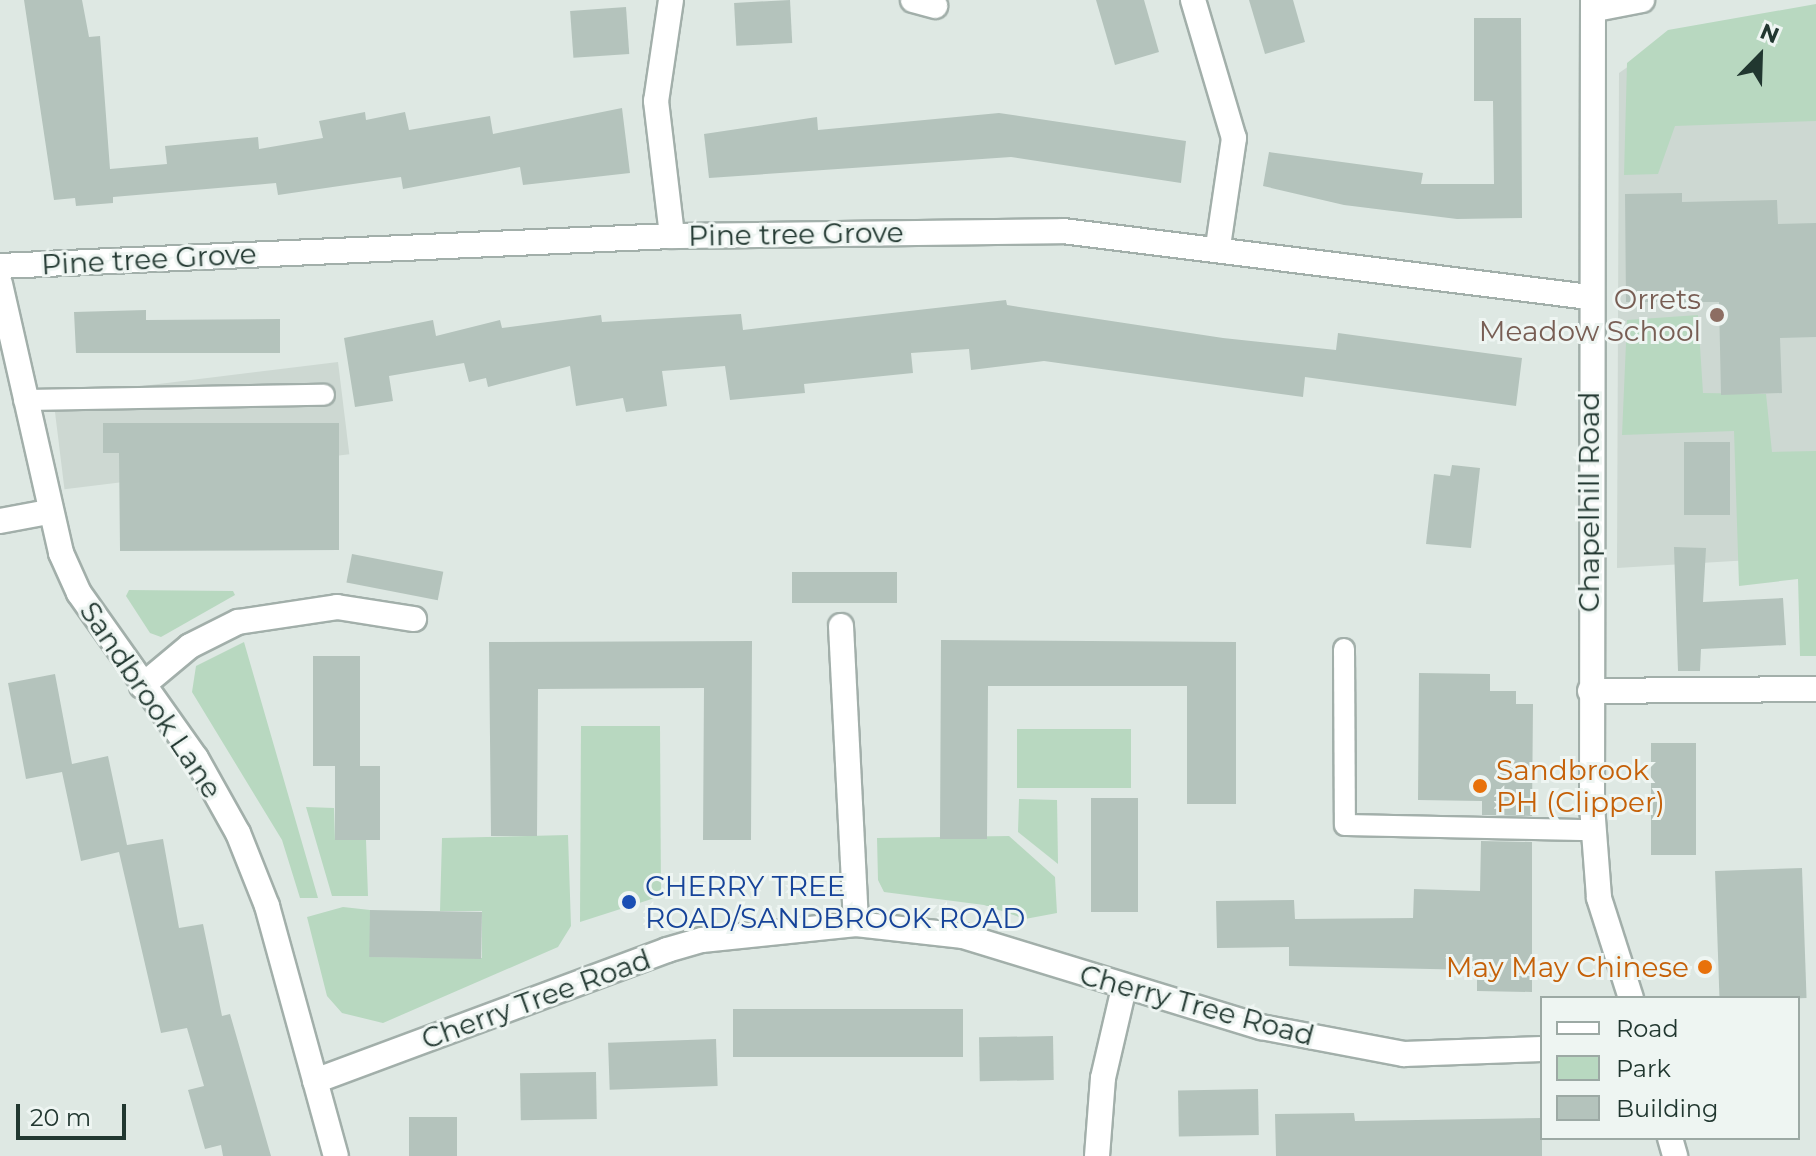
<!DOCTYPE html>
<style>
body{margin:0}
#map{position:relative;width:1816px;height:1156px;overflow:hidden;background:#dee8e3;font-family:Montserrat,sans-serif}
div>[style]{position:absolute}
.built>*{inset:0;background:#cdd8d2;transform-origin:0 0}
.green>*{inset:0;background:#b8d8c0;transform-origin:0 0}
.building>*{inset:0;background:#b4c3bc;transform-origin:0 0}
.roads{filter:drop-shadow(2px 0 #a2afaa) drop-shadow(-2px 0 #a2afaa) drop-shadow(0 2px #a2afaa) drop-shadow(0 -2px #a2afaa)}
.service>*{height:20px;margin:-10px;padding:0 10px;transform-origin:10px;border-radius:10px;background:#fff}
.minor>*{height:24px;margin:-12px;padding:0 12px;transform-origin:12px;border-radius:12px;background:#fff}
.dots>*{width:22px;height:22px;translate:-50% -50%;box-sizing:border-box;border:4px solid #eef5f2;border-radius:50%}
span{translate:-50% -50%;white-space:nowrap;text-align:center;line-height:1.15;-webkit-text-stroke:6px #eef5f2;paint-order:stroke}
.street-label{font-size:28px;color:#213730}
.education-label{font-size:28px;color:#785e54}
.right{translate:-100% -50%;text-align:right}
.food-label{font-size:28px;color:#c56008}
.left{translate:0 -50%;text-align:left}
.transit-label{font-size:28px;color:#164399}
.legend{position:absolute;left:1540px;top:996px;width:260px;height:144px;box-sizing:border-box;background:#eef5f2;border:2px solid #9ca9a4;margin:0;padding:10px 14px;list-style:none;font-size:24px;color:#213730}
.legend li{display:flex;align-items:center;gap:16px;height:40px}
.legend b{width:40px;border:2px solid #9ca9a4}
.north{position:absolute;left:1720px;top:16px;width:80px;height:80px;-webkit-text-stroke:6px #eef5f2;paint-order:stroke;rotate:23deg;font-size:22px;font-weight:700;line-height:32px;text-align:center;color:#213730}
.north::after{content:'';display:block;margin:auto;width:28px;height:36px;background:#213730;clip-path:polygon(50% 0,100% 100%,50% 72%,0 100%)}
.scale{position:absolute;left:16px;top:1104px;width:110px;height:36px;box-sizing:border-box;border:4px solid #213730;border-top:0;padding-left:10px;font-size:24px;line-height:28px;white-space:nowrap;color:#213730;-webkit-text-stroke:6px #eef5f2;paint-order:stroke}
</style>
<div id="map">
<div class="built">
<i style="clip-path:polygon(1816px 14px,1816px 556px,1617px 568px,1619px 73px,1663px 42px)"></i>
<i style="left:338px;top:362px;width:93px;height:287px;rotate:83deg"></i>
</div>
<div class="green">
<i style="clip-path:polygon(1816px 4px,1816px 121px,1675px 126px,1658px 174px,1624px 175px,1627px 63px,1668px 30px)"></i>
<i style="clip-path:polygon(1698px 315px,1703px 393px,1766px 394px,1772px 452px,1816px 451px,1816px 656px,1800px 656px,1798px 579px,1739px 586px,1734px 431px,1622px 435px,1627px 320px)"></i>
<i style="clip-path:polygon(129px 590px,233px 591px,235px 595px,161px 637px,150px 633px,126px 596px)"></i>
<i style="clip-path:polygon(244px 642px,318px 898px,300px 898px,282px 840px,192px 692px,196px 666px)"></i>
<i style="clip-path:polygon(581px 726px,660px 726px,661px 896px,580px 922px)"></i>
<i style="left:1017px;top:729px;width:114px;height:59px"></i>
<i style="clip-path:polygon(1019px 799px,1057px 800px,1058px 864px,1018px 832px)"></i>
<i style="clip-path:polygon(306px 807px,334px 808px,335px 840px,366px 840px,368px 896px,332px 896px)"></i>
<i style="clip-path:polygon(568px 835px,571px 926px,558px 947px,383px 1023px,342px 1013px,327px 996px,307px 917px,343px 907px,370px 910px,371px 957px,482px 958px,482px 911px,440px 911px,442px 838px)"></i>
<i style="clip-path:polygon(1009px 836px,1055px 877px,1057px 913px,1025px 919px,984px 905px,884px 892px,878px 880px,877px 838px)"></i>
</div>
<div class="building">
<i style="clip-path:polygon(24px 0,82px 0,89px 37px,100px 36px,110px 169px,167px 164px,165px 146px,258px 137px,259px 149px,323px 138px,319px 121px,365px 112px,366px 120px,405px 112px,409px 130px,490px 116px,493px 134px,622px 108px,630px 173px,523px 185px,520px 167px,403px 189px,401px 177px,278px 195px,276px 183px,113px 197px,113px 203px,76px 206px,75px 198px,54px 200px)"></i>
<i style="left:790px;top:0;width:43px;height:56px;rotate:87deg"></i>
<i style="clip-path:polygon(1096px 0,1144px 0,1159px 52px,1115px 65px)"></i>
<i style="clip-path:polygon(1249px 0,1293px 0,1305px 42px,1265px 54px)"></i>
<i style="left:626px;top:7px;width:47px;height:56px;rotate:86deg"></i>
<i style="clip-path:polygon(1474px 18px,1521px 18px,1522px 218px,1457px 219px,1344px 205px,1263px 186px,1269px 152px,1423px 173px,1421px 184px,1494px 184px,1493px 101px,1474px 101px)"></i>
<i style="clip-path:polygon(999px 113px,1186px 141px,1181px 183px,1011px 157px,709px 178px,704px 134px,817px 117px,818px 130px)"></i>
<i style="clip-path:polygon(1682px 193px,1682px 202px,1777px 200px,1778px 224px,1816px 223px,1816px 337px,1780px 338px,1782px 393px,1721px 395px,1719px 302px,1626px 302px,1625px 194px)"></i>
<i style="clip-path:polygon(1006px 300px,1007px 305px,1223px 338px,1336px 350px,1338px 333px,1522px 358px,1516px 406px,1305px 377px,1303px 397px,1044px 361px,971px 370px,969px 349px,911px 353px,913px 373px,804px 384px,805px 393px,730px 400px,725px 366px,662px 371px,667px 406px,626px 412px,623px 398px,576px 406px,570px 366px,488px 387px,486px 378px,469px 382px,464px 363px,389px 376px,393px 401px,355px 407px,344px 338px,433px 320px,436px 336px,500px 320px,502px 328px,601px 315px,602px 322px,741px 314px,743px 330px)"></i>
<i style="clip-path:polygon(146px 310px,146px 320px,280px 319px,280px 353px,76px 353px,74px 312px)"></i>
<i style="clip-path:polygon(103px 423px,339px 423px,339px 550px,120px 551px,119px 453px,103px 453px)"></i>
<i style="left:1684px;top:442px;width:46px;height:73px"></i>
<i style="clip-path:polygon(1452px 465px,1480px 468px,1471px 548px,1426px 544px,1434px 474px,1450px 476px)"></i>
<i style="clip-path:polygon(1674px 547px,1706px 548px,1703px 602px,1783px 598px,1786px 645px,1701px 649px,1700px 671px,1678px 671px)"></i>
<i style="left:352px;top:554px;width:93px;height:29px;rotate:11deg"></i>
<i style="left:792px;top:572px;width:105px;height:31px"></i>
<i style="clip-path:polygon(941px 640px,1236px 642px,1236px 804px,1187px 804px,1187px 686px,988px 686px,987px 839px,940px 839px)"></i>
<i style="clip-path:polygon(752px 641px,751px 840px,703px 840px,704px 688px,538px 689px,537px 836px,491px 836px,489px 642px)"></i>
<i style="left:313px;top:656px;width:47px;height:110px"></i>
<i style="clip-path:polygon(1419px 673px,1490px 674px,1490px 691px,1516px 691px,1516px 704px,1533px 704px,1532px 816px,1482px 815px,1482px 801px,1418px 800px)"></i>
<i style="clip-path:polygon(55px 674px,72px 764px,108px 756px,127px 845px,163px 839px,179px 928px,203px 924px,222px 1016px,230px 1014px,271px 1156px,223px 1156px,221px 1145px,205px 1149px,188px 1090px,204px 1086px,187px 1028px,161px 1033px,119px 852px,81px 861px,62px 772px,26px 779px,8px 683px)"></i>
<i style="left:1651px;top:743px;width:45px;height:112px"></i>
<i style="left:335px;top:766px;width:45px;height:74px"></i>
<i style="left:1091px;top:798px;width:47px;height:114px"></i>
<i style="clip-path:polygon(1481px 841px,1532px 842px,1532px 992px,1477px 991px,1477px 970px,1289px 966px,1289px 947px,1217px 948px,1216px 901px,1294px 900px,1295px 919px,1413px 918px,1414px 889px,1480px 891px)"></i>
<i style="left:1802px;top:868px;width:130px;height:87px;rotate:88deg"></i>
<i style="left:370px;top:910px;width:112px;height:47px;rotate:1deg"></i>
<i style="left:733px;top:1009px;width:230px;height:48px"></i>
<i style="left:1053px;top:1036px;width:44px;height:74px;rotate:89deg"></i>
<i style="left:716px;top:1039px;width:47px;height:108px;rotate:88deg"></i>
<i style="left:596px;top:1072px;width:47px;height:76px;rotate:89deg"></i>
<i style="left:1258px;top:1089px;width:46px;height:80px;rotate:89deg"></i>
<i style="clip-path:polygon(1354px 1113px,1355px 1121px,1542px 1118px,1542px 1156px,1276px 1156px,1275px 1114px)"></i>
<i style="left:409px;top:1117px;width:48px;height:39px"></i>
</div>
<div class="roads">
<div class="service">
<i style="left:24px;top:400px;width:300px;rotate:-1deg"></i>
<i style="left:1344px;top:649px;width:176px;rotate:89.7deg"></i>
<i style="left:1345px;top:825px;width:249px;rotate:1.2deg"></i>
</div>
<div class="minor">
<i style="left:671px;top:0;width:102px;rotate:98.4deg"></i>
<i style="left:656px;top:101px;width:136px;rotate:83.2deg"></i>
<i style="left:913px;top:0;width:23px;rotate:15deg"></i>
<i style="left:1193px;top:0;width:144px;rotate:73.5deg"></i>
<i style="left:1234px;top:138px;width:109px;rotate:98.4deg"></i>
<i style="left:1593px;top:0;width:806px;rotate:90.07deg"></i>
<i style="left:1592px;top:806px;width:92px;rotate:85.6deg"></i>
<i style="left:1599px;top:898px;width:105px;rotate:72.3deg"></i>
<i style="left:1596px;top:9px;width:47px;rotate:-11.1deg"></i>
<i style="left:0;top:266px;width:673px;rotate:-2.56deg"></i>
<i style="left:672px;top:236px;width:391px;rotate:-0.7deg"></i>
<i style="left:1063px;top:231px;width:530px;rotate:7.15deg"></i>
<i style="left:0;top:284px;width:276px;rotate:77.2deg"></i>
<i style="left:61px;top:553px;width:44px;rotate:65.8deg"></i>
<i style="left:79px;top:593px;width:202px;rotate:54.7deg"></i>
<i style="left:196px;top:758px;width:86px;rotate:60.8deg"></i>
<i style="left:238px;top:833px;width:79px;rotate:68.3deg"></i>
<i style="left:267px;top:906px;width:259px;rotate:74.6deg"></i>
<i style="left:0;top:521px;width:49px;rotate:-10.6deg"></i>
<i style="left:841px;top:626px;width:298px;rotate:87.1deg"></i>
<i style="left:142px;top:686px;width:62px;rotate:-39.8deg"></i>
<i style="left:190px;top:646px;width:54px;rotate:-26.6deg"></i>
<i style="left:238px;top:622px;width:100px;rotate:-8.6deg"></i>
<i style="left:337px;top:607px;width:78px;rotate:8.9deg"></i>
<i style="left:1590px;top:691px;width:226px;rotate:-0.5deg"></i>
<i style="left:315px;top:1081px;width:376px;rotate:-20.4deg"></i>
<i style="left:667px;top:950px;width:36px;rotate:-16deg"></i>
<i style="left:702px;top:940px;width:155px;rotate:-5.9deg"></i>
<i style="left:856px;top:924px;width:108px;rotate:6.4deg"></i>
<i style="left:963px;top:936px;width:312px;rotate:17deg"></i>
<i style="left:1261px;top:1027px;width:146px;rotate:10.7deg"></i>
<i style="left:1404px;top:1054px;width:138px;rotate:-2.1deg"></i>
<i style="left:1670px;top:1138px;width:19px;rotate:74deg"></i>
<i style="left:1097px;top:1156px;width:78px;rotate:-85.6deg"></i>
<i style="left:1103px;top:1078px;width:92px;rotate:-76.9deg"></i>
</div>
</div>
<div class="dots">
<i style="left:1717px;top:315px;background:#8d6e63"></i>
<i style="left:1480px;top:786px;background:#e8710a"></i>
<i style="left:629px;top:902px;background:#1a4fb4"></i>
<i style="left:1705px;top:967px;background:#e8710a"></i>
</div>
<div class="street-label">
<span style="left:796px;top:234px;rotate:-1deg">Pine tree Grove</span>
<span style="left:149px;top:259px;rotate:-3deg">Pine tree Grove</span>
<span style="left:1589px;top:502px;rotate:-90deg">Chapelhill Road</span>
<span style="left:151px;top:700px;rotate:56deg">Sandbrook Lane</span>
<span style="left:536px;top:999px;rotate:-20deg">Cherry Tree Road</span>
<span style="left:1197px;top:1005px;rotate:15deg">Cherry Tree Road</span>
</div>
<div class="education-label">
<span class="right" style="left:1701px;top:315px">Orrets<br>Meadow School</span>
</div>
<div class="food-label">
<span class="left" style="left:1496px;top:786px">Sandbrook<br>PH (Clipper)</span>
<span class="right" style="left:1689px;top:967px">May May Chinese</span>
</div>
<div class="transit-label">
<span class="left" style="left:645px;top:902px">CHERRY TREE<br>ROAD/SANDBROOK ROAD</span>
</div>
<ul class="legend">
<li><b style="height:10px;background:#fff"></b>Road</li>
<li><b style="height:22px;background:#b8d8c0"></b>Park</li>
<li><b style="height:22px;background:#b4c3bc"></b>Building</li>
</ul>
<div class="north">N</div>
<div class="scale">20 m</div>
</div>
